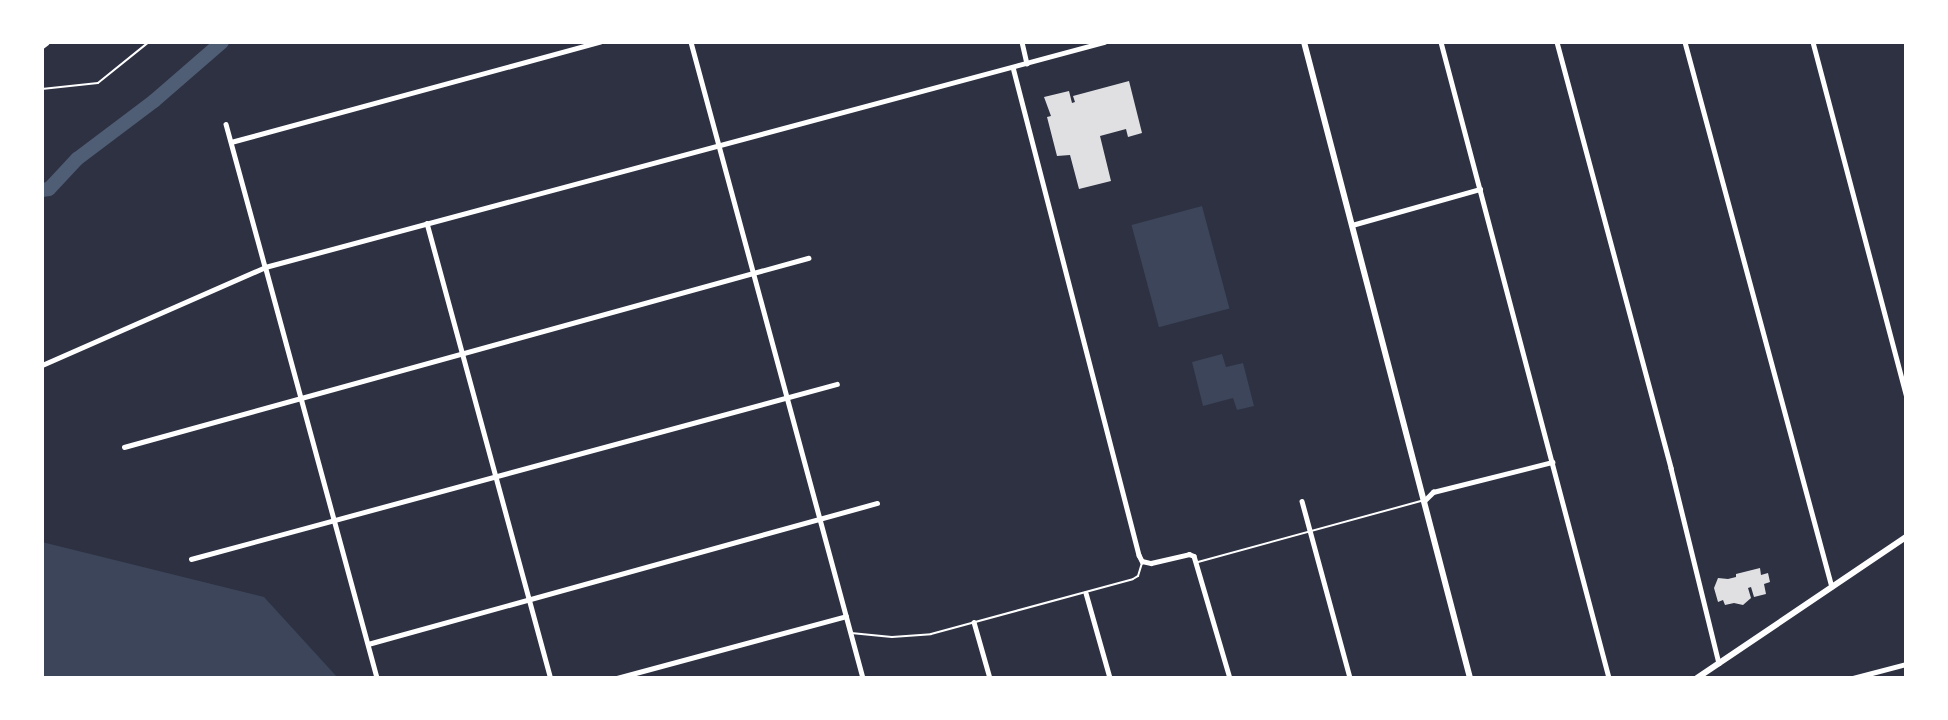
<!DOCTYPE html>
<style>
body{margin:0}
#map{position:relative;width:1948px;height:720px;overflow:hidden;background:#2d3142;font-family:Cabin,sans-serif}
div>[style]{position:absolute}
.green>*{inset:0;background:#3c4559;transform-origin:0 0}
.river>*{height:14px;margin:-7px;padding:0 7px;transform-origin:7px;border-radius:7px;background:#4f5d75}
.building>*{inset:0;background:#e0e0e3}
.path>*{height:1.5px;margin:-0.75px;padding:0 0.75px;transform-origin:0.75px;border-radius:0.75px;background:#fff}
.service>*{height:2px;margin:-1px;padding:0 1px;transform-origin:1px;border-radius:1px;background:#fff}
.minor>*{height:4.5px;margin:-2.25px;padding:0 2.25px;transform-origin:2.25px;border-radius:2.25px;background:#fff}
.tertiary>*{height:5px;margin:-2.5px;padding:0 2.5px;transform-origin:2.5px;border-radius:2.5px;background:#fff}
.secondary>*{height:6px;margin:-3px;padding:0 3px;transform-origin:3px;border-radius:3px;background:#fff}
.motorway>*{height:8px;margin:-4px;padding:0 4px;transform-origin:4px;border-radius:4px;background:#fff}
span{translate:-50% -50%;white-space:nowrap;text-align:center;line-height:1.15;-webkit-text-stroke:5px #fff;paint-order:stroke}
.frame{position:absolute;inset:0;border:44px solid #fff;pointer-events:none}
</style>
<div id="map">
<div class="green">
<i style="left:1202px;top:206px;width:106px;height:73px;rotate:75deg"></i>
<i style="clip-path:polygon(1222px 354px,1226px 367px,1243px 363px,1254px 406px,1237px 410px,1233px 398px,1203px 406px,1192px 362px)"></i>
<i style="clip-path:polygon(42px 542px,264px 597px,338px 678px,42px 678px)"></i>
</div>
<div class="river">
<i style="left:42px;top:190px;width:7px;rotate:-8deg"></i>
<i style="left:49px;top:189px;width:41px;rotate:-47deg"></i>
<i style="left:77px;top:159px;width:96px;rotate:-37deg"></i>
<i style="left:154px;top:101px;width:90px;rotate:-40.9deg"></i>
</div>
<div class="building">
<i style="clip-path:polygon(1129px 81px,1142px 133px,1128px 137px,1126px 129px,1100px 136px,1111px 181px,1079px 189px,1070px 155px,1057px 156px,1047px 117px,1051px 116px,1044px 97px,1069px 91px,1072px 103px,1075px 102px,1073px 96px)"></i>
<i style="clip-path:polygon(1760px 568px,1761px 575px,1768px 573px,1770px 582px,1764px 584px,1766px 594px,1754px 597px,1751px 587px,1748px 588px,1751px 598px,1743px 605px,1734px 603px,1725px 605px,1723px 600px,1718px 602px,1714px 588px,1718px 578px,1728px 579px,1736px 577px,1736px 574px)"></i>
</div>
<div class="path">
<i style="left:42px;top:89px;width:56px;rotate:-6.1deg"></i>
<i style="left:98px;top:83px;width:65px;rotate:-38.8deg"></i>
</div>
<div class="service">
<i style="left:1198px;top:562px;width:231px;rotate:-15.3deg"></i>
<i style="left:851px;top:633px;width:41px;rotate:5.6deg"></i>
<i style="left:892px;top:637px;width:39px;rotate:-4deg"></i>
<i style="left:931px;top:634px;width:209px;rotate:-15.2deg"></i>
<i style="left:1133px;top:579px;width:6px;rotate:-31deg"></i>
<i style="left:1138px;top:576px;width:14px;rotate:-73deg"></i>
</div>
<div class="minor">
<i style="left:691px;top:42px;width:659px;rotate:74.87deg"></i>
<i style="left:1022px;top:42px;width:22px;rotate:77deg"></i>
<i style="left:1441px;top:42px;width:658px;rotate:75.2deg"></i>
<i style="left:1557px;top:42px;width:441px;rotate:75deg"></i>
<i style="left:1671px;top:468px;width:201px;rotate:76.2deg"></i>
<i style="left:1685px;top:42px;width:564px;rotate:74.91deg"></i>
<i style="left:1813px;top:42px;width:365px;rotate:75.2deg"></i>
<i style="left:1013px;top:67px;width:504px;rotate:75.52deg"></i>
<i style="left:1139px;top:555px;width:7px;rotate:63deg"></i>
<i style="left:1142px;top:561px;width:9px;rotate:13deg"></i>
<i style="left:1151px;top:563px;width:39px;rotate:-13deg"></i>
<i style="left:1189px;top:554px;width:5px;rotate:22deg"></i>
<i style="left:1194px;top:556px;width:127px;rotate:73.6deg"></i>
<i style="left:226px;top:124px;width:148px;rotate:74.7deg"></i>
<i style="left:231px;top:142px;width:382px;rotate:-15.2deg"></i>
<i style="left:427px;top:223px;width:472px;rotate:74.8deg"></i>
<i style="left:1352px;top:225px;width:133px;rotate:-15.7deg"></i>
<i style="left:124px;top:447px;width:710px;rotate:-15.45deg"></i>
<i style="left:1302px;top:501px;width:183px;rotate:74.8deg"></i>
<i style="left:1424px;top:501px;width:13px;rotate:-45deg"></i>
<i style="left:1433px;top:492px;width:123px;rotate:-14.1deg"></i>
<i style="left:191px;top:559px;width:669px;rotate:-15.16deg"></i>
<i style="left:1086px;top:593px;width:88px;rotate:74.2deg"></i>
<i style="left:974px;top:622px;width:58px;rotate:74.1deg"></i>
<i style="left:368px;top:644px;width:528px;rotate:-15.48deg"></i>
<i style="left:617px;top:678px;width:237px;rotate:-15.1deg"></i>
<i style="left:1853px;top:678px;width:55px;rotate:-14.8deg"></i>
</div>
<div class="tertiary">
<i style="left:265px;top:267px;width:426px;rotate:74.8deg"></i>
<i style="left:42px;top:365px;width:244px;rotate:-23.7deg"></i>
<i style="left:265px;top:267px;width:869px;rotate:-15.01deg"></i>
</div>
<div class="secondary">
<i style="left:1304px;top:42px;width:657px;rotate:75.37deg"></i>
<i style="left:1697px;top:678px;width:252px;rotate:-34deg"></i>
</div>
<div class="motorway">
<i style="left:42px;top:45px;width:5px;rotate:-37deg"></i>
</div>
<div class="frame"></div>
</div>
